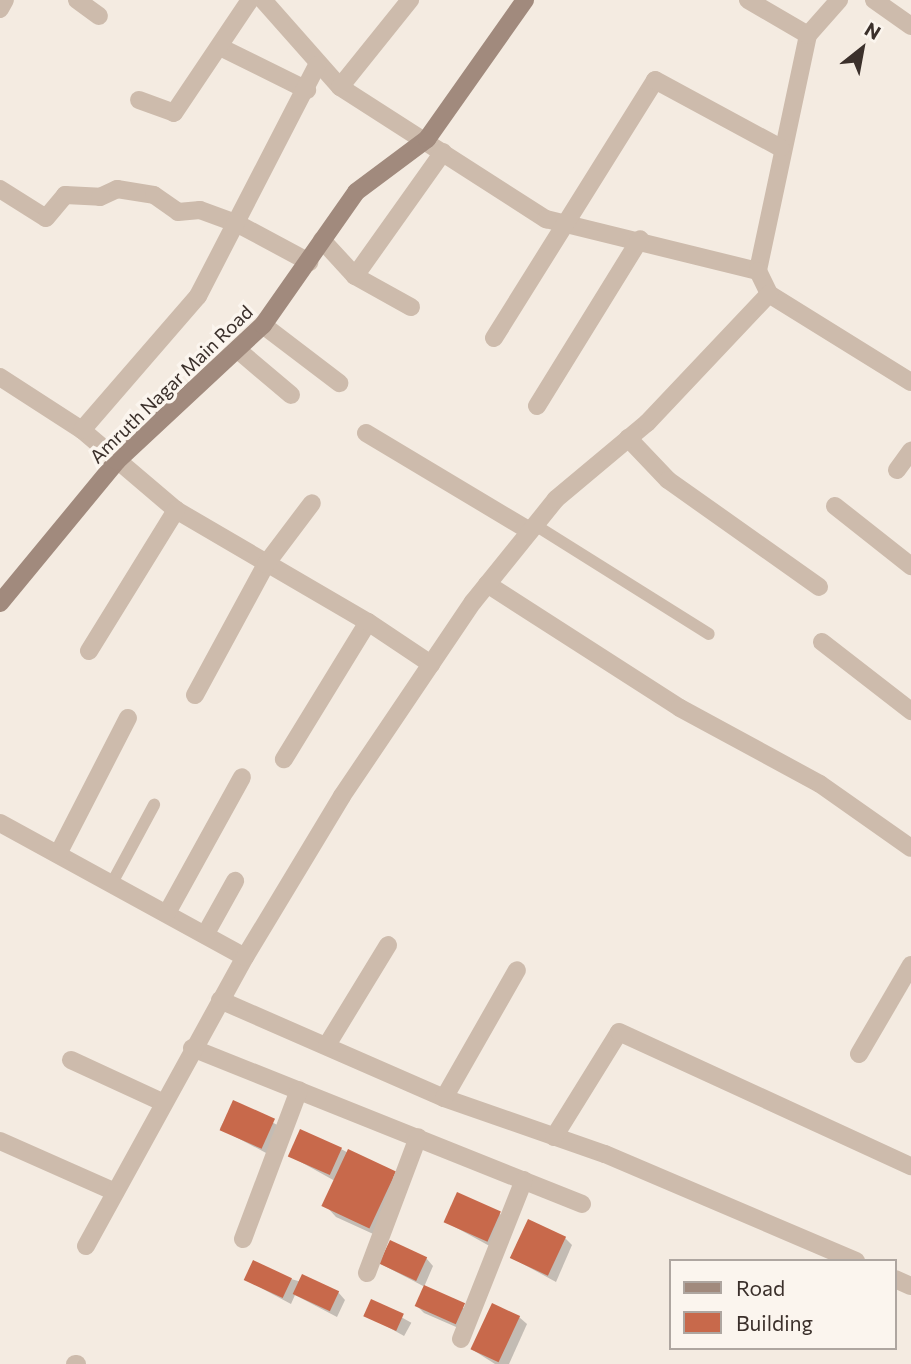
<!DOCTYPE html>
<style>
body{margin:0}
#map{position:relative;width:911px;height:1364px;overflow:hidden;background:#f4ebe1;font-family:Commissioner,sans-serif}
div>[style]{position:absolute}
.shadow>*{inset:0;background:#0003;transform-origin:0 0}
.building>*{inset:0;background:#c8694b;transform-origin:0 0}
.lane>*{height:12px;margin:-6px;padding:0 6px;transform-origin:6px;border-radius:6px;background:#cdbbac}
.street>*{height:18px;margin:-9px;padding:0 9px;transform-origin:9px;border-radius:9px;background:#cdbbac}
.secondary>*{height:18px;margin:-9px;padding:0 9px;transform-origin:9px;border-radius:9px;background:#a18a7d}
span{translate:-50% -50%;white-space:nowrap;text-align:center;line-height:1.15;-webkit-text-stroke:7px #fbf5ee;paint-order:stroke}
.street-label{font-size:19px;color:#3b302b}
.legend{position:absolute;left:669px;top:1259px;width:228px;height:91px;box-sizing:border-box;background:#fbf5ee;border:2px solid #aea6a0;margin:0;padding:9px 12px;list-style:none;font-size:21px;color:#3b302b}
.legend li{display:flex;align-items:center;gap:14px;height:35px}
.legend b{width:35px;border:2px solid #aea6a0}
.north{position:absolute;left:827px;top:14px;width:70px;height:70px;-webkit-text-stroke:5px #fbf5ee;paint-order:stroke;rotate:31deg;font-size:19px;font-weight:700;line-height:28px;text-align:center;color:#3b302b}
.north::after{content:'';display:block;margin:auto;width:24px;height:32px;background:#3b302b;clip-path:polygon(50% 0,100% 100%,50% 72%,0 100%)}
</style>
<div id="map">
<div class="shadow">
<i style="left:234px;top:1102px;width:55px;height:30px;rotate:28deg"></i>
<i style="clip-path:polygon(341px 1149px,406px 1184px,382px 1238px,336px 1217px,325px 1205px,335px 1181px,290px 1156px)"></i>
<i style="clip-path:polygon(500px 1214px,508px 1221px,495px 1249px,446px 1222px)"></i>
<i style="clip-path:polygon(565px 1238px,572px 1245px,556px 1282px,512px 1258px)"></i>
<i style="clip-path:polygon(426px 1258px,433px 1266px,424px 1287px,471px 1312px,463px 1330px,424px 1313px,416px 1305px,425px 1287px,381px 1264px)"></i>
<i style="clip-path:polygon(291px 1279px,338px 1292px,345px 1300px,337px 1317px,295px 1295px,291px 1304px,246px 1280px)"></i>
<i style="left:372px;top:1301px;width:45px;height:15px;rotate:29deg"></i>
<i style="clip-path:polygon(519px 1317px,527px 1324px,509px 1364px,495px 1364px,473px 1350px)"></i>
</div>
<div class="building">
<i style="left:233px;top:1100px;width:46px;height:33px;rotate:24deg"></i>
<i style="left:300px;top:1129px;width:46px;height:30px;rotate:24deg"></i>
<i style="left:348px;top:1149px;width:53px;height:63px;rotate:25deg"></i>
<i style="left:457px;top:1192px;width:48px;height:33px;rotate:24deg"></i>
<i style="left:528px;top:1219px;width:42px;height:43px;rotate:25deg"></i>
<i style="left:390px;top:1240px;width:41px;height:26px;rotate:25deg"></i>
<i style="left:253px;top:1260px;width:43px;height:22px;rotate:25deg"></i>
<i style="left:302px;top:1274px;width:41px;height:22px;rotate:25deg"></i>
<i style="left:424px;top:1285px;width:45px;height:23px;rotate:24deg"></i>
<i style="left:371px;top:1299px;width:36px;height:19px;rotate:24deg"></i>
<i style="left:492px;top:1303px;width:31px;height:51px;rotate:25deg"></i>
</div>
<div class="lane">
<i style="left:535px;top:525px;width:205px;rotate:32.1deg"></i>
<i style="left:112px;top:883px;width:89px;rotate:-61.7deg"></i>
</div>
<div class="street">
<i style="left:77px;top:0;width:27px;rotate:36deg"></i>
<i style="left:263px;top:0;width:116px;rotate:48.5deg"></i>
<i style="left:340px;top:87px;width:245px;rotate:32.7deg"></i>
<i style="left:546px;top:219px;width:218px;rotate:13.8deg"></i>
<i style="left:748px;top:0;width:69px;rotate:30.3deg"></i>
<i style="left:808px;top:35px;width:241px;rotate:102deg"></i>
<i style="left:758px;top:271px;width:25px;rotate:64deg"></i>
<i style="left:769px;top:294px;width:167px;rotate:31.8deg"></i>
<i style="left:874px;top:0;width:45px;rotate:35.1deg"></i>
<i style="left:0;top:9px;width:10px;rotate:-61deg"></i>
<i style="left:808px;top:35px;width:47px;rotate:-48.5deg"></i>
<i style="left:222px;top:48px;width:95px;rotate:26.3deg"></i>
<i style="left:340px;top:87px;width:112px;rotate:-51.2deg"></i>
<i style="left:139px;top:100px;width:37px;rotate:20deg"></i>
<i style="left:174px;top:113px;width:136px;rotate:-56.1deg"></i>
<i style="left:0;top:189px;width:54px;rotate:32.2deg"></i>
<i style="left:46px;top:218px;width:30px;rotate:-50deg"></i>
<i style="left:65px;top:195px;width:35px;rotate:3deg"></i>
<i style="left:100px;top:197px;width:19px;rotate:-25deg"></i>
<i style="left:117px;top:189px;width:37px;rotate:9deg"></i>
<i style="left:154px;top:195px;width:29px;rotate:35deg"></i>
<i style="left:178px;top:212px;width:22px;rotate:-5deg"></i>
<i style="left:200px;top:210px;width:40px;rotate:20.2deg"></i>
<i style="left:238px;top:224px;width:81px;rotate:28.2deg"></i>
<i style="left:322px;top:240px;width:49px;rotate:47.5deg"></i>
<i style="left:355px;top:276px;width:64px;rotate:29deg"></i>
<i style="left:355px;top:276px;width:152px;rotate:-54.6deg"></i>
<i style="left:263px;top:325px;width:96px;rotate:37.3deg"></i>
<i style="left:494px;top:338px;width:304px;rotate:-58deg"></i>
<i style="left:655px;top:80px;width:143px;rotate:28.4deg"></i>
<i style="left:239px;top:351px;width:68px;rotate:40.2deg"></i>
<i style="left:0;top:377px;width:98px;rotate:32.9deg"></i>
<i style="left:82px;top:430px;width:123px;rotate:40.4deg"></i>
<i style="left:176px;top:510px;width:222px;rotate:30.3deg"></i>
<i style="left:368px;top:622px;width:161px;rotate:121.5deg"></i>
<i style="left:537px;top:406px;width:196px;rotate:-58.3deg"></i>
<i style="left:82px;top:430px;width:177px;rotate:-49.1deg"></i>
<i style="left:198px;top:296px;width:260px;rotate:-62.7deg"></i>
<i style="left:366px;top:433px;width:191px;rotate:30.9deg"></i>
<i style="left:628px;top:438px;width:58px;rotate:46.4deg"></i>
<i style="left:668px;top:480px;width:185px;rotate:35.3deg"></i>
<i style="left:897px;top:470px;width:24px;rotate:-54deg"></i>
<i style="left:835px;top:506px;width:97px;rotate:38.3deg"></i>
<i style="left:487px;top:584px;width:229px;rotate:32.7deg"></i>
<i style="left:680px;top:708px;width:159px;rotate:28.5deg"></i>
<i style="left:820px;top:784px;width:111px;rotate:35.1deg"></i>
<i style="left:368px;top:622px;width:76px;rotate:33.7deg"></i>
<i style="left:822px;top:642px;width:113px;rotate:37.8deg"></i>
<i style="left:89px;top:651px;width:166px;rotate:-58.3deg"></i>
<i style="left:195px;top:695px;width:149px;rotate:-61.5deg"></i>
<i style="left:266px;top:564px;width:76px;rotate:-53deg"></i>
<i style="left:0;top:823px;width:279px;rotate:28.7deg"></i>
<i style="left:58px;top:854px;width:153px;rotate:-62.8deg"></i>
<i style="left:167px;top:913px;width:155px;rotate:-61.1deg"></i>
<i style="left:205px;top:935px;width:62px;rotate:-60.9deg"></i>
<i style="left:220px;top:1000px;width:244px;rotate:23.6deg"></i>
<i style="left:444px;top:1098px;width:170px;rotate:19.2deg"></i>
<i style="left:605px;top:1154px;width:273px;rotate:23.1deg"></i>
<i style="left:327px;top:1045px;width:117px;rotate:-58.6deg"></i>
<i style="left:192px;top:1048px;width:420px;rotate:21.8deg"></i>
<i style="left:859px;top:1054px;width:103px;rotate:-59.7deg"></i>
<i style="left:71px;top:1060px;width:100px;rotate:24.8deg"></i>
<i style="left:444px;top:1098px;width:147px;rotate:-60.3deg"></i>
<i style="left:554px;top:1137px;width:123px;rotate:-58.2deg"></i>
<i style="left:619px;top:1032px;width:321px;rotate:24.7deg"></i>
<i style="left:0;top:1141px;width:126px;rotate:23.9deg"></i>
<i style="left:243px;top:1239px;width:159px;rotate:-69.4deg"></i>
<i style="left:86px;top:1246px;width:330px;rotate:-61.2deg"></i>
<i style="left:245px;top:957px;width:188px;rotate:-58.9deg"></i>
<i style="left:342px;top:796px;width:234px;rotate:-56deg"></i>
<i style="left:473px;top:602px;width:132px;rotate:-51.1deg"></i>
<i style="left:556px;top:499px;width:119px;rotate:-39.9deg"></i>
<i style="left:647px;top:423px;width:178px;rotate:-46.6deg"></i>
<i style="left:367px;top:1273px;width:145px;rotate:-69.4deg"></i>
<i style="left:895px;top:1279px;width:17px;rotate:24deg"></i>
<i style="left:461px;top:1339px;width:171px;rotate:-68.4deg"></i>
<i style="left:75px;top:1364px;width:2px"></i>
</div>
<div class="secondary">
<i style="left:0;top:603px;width:184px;rotate:-50.5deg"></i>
<i style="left:117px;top:461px;width:200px;rotate:-43deg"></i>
<i style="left:263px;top:325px;width:162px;rotate:-55deg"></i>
<i style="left:356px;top:192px;width:89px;rotate:-36.7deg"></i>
<i style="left:427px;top:139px;width:170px;rotate:-54.8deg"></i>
</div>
<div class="street-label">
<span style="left:171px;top:384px;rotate:-44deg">Amruth Nagar Main Road</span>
</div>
<ul class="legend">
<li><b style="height:9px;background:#a18a7d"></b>Road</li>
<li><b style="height:19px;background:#c8694b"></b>Building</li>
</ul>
<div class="north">N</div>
</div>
